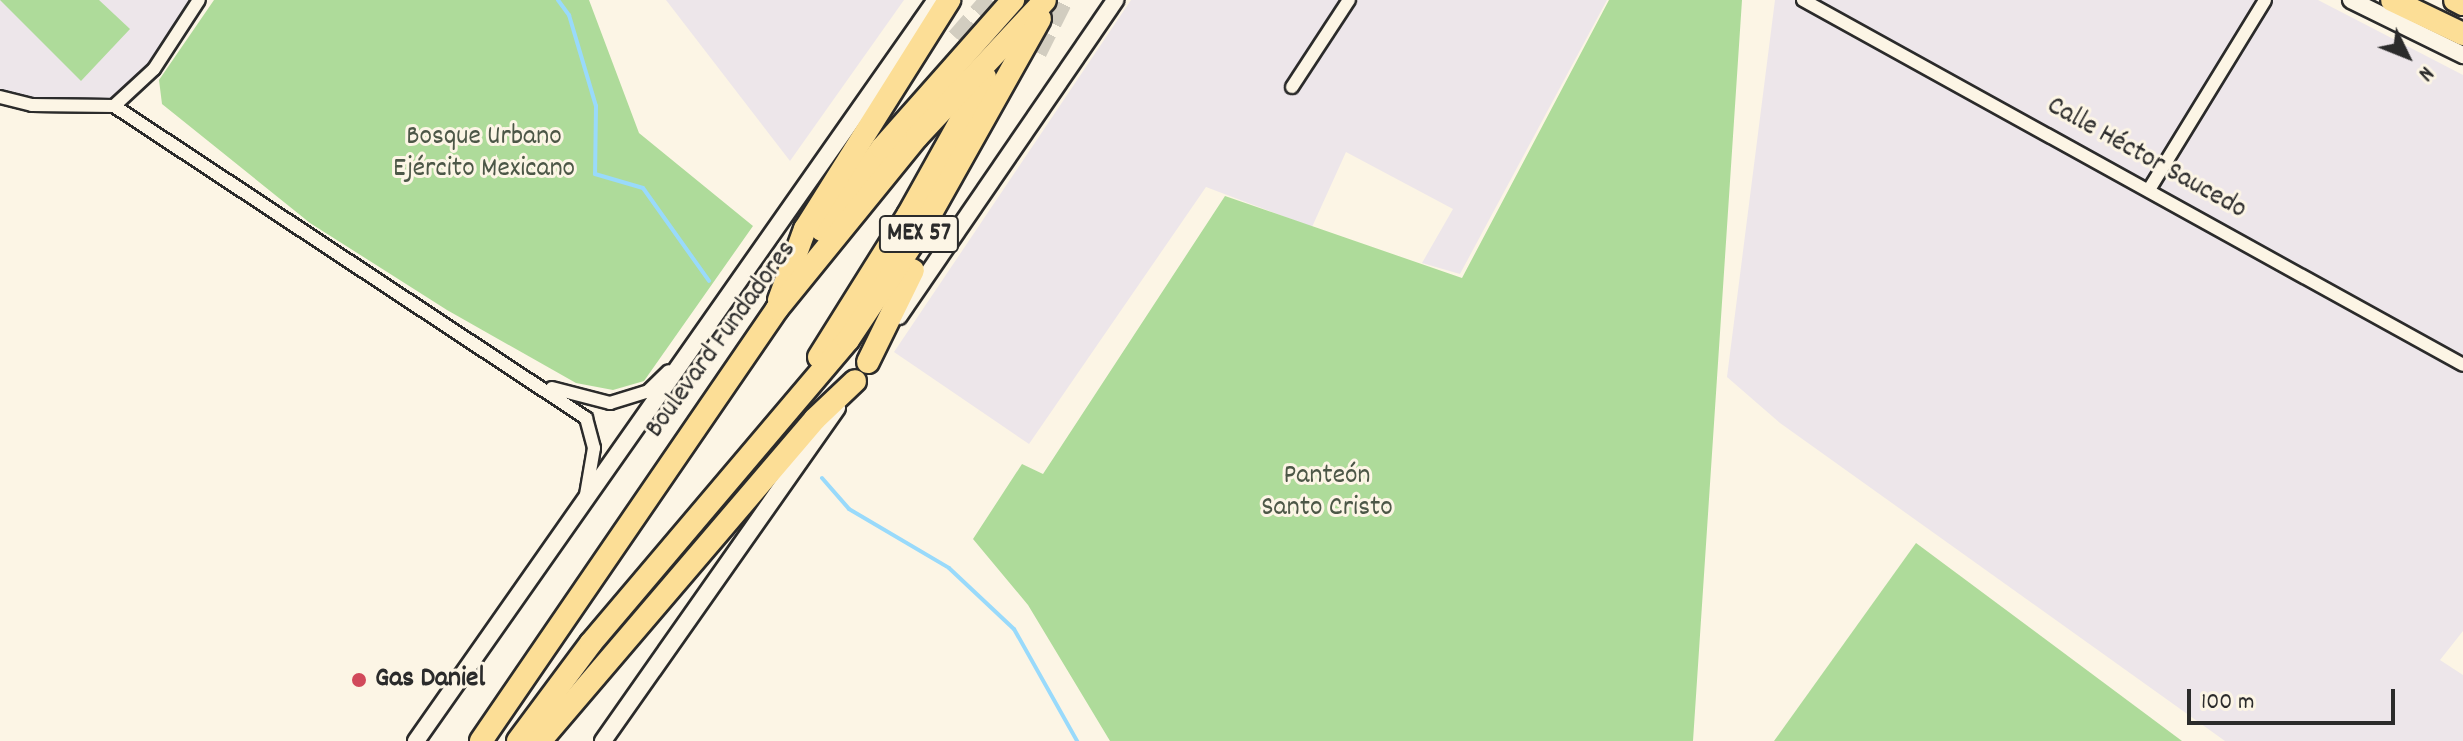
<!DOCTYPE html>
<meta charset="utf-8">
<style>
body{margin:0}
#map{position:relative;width:2463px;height:741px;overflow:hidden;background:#fcf5e5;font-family:Dekko,sans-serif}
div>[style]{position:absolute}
.built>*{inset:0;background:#ede6ea}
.green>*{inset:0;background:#aedb9a}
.stream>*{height:4px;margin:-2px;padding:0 2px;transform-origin:2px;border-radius:2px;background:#99dafb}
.highway-tunnel>*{height:22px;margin-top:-11px;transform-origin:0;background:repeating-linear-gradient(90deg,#d2cdc0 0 22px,transparent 0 33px)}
.roads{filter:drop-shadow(2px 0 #2b2b2b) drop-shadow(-2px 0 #2b2b2b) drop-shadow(0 2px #2b2b2b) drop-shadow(0 -2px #2b2b2b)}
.street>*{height:12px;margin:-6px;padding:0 6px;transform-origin:6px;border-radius:6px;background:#fcf5e5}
.secondary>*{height:16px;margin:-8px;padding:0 8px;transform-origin:8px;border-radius:8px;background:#fcf5e5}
.highway>*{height:22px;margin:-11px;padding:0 11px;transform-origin:11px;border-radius:11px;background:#fcde96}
.dots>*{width:22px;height:22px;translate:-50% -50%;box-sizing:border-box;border:4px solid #fcf5e5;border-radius:50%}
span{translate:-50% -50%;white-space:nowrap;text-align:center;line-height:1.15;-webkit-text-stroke:6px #fcf5e5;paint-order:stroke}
.shield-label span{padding:2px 6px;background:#fcf5e5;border:2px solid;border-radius:6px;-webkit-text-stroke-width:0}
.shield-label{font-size:26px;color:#2b2b2b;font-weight:700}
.park-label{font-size:28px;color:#4c5747}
.street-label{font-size:28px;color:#2b2b2b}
.poi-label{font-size:28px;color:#2b2b2b;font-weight:700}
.left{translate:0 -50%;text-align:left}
.north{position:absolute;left:2367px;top:16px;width:80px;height:80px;-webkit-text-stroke:6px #fcf5e5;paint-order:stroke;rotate:133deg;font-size:22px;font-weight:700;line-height:32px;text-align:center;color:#2b2b2b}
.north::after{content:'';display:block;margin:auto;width:28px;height:36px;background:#2b2b2b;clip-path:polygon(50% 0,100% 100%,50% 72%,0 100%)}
.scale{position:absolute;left:2187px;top:689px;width:208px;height:36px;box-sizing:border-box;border:4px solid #2b2b2b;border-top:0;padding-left:10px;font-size:24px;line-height:28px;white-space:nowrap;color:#2b2b2b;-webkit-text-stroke:6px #fcf5e5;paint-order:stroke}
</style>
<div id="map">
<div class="built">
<i style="clip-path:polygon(0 0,199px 0,170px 48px,114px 106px,0 97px)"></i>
<i style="clip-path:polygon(666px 0,904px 0,790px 161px)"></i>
<i style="clip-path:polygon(1131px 0,1607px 0,1460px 274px,1422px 263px,1453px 209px,1346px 152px,1312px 227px,1206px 187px,1029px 444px,894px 352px)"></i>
<i style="clip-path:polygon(1775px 0,2318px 0,2463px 75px,2463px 631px,2440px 660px,2463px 675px,2463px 741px,2225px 741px,1780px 423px,1727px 377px)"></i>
</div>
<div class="green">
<i style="clip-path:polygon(0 0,99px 0,130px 29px,81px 81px)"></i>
<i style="clip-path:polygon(214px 0,589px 0,639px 133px,753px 226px,644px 381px,613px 390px,576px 383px,447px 310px,310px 223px,162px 104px,159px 80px)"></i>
<i style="clip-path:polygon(1609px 0,1742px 0,1693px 741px,1110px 741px,1028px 605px,973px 539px,1022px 464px,1043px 474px,1225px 196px,1462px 278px)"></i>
<i style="clip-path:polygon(1916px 543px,2182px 741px,1774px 741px)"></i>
</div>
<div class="stream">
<i style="left:558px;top:0;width:19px;rotate:54deg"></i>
<i style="left:569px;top:15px;width:95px;rotate:73.5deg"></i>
<i style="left:596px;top:106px;width:68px;rotate:90.8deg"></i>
<i style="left:595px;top:174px;width:50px;rotate:16.3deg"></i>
<i style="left:643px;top:188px;width:114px;rotate:54.6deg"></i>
<i style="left:822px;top:478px;width:41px;rotate:48.9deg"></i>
<i style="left:849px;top:509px;width:116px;rotate:30.5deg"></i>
<i style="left:949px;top:568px;width:89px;rotate:43.2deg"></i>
<i style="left:1014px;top:629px;width:129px;rotate:60.6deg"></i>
</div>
<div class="highway-tunnel">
<i style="left:957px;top:39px;width:52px;rotate:-48.9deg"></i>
<i style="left:1036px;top:52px;width:58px;rotate:-63.4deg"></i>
</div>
<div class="roads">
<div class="street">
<i style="left:1803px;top:0;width:754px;rotate:28.94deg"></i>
<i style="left:1292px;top:87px;width:104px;rotate:-56.8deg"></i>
<i style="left:0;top:97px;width:33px;rotate:14deg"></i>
<i style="left:32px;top:105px;width:82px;rotate:0.7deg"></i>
<i style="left:114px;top:106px;width:566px;rotate:33.47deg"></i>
<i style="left:586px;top:418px;width:31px;rotate:75deg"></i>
<i style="left:594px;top:448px;width:48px;rotate:99.7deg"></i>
<i style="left:114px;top:106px;width:54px;rotate:-42.8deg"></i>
<i style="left:154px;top:69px;width:82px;rotate:-56.9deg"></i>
<i style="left:2150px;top:188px;width:220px;rotate:-58.5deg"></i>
<i style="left:552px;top:388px;width:60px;rotate:14.5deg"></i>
<i style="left:610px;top:403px;width:39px;rotate:-17deg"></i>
<i style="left:647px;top:392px;width:30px;rotate:-44deg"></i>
</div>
<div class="secondary">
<i style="left:2351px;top:0;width:125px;rotate:26.2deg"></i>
<i style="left:899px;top:316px;width:383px;rotate:-55.6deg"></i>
<i style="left:416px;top:741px;width:905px;rotate:-54.94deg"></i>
<i style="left:603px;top:741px;width:407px;rotate:-54.9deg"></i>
</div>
<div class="highway">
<i style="left:2392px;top:0;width:79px;rotate:25.6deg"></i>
<i style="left:2455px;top:0;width:9px;rotate:27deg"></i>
<i style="left:822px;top:230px;width:102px;rotate:-53.8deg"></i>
<i style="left:882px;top:148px;width:198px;rotate:-48.5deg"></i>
<i style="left:779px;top:300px;width:76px;rotate:-69.9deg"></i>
<i style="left:805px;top:229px;width:271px;rotate:-57.8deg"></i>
<i style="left:819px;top:357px;width:168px;rotate:-57.9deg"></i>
<i style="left:908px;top:215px;width:158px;rotate:-60.8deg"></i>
<i style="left:868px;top:362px;width:102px;rotate:-63.9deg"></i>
<i style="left:481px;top:741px;width:524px;rotate:-55.58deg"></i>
<i style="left:777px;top:309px;width:222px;rotate:-50.9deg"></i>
<i style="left:917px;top:137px;width:187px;rotate:-46.9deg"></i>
<i style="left:518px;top:741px;width:122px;rotate:-53.3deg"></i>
<i style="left:591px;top:643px;width:397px;rotate:-49.7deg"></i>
<i style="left:848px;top:340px;width:133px;rotate:-56.3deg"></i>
<i style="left:922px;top:229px;width:241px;rotate:-60.7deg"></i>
<i style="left:540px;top:741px;width:423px;rotate:-49.5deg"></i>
<i style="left:815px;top:419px;width:55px;rotate:-43.5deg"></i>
</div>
</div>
<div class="dots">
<i style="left:359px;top:680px;background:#d1495b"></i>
</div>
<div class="shield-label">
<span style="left:919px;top:234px">MEX 57</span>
</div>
<div class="park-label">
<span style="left:484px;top:154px">Bosque Urbano<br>Ejército Mexicano</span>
<span style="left:1327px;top:493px">Panteón<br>Santo Cristo</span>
</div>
<div class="street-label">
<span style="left:2146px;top:159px;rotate:29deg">Calle Héctor Saucedo</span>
<span style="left:722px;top:340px;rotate:-54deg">Boulevard Fundadores</span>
</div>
<div class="poi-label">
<span class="left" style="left:375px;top:680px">Gas Daniel</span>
</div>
<div class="north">N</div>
<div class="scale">100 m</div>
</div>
